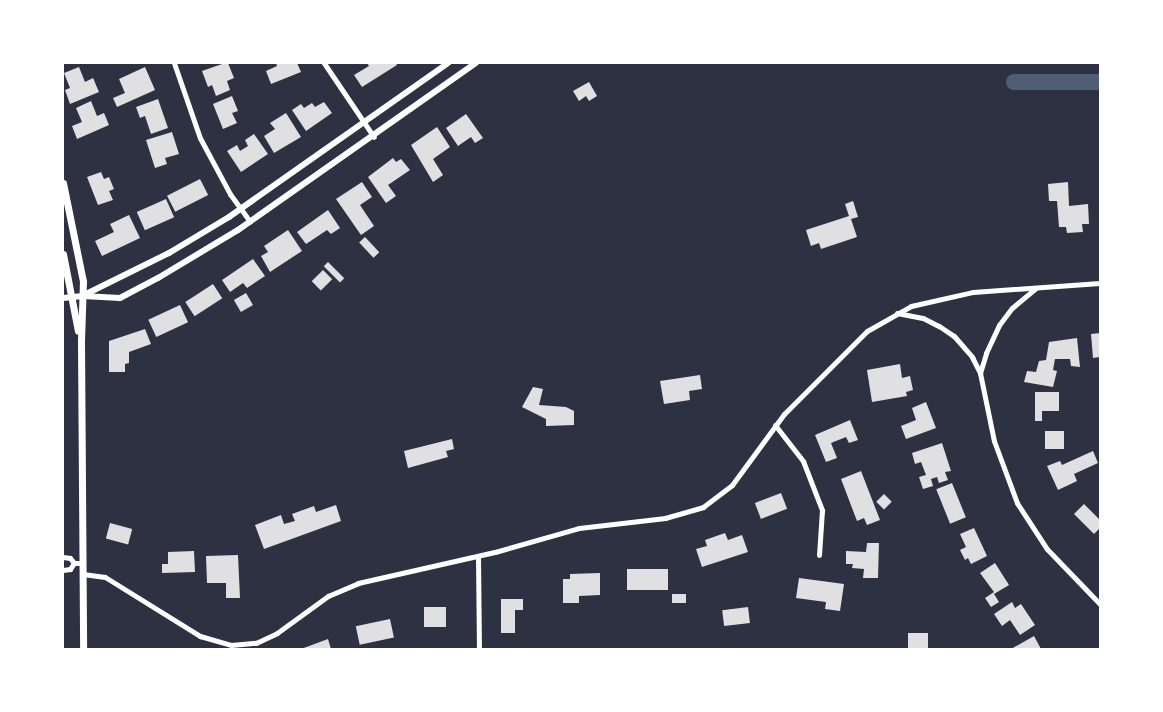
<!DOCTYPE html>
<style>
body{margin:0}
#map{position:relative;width:1163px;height:712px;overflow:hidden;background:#2d3142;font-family:"Fira Sans Condensed",sans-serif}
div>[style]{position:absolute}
.river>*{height:16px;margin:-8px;padding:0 8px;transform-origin:8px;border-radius:8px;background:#4f5d75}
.building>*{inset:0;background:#e0e0e3;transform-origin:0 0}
.minor>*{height:5px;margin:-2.5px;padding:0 2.5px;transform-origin:2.5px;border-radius:2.5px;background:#fff}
.tertiary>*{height:6px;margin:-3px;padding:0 3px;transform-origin:3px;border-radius:3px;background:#fff}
.secondary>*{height:7px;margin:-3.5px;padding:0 3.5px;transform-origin:3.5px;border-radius:3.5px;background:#fff}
span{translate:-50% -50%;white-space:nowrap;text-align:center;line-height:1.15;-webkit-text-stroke:4.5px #fff;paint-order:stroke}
.frame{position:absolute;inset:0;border:64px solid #fff;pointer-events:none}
</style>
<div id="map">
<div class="river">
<i style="left:1014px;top:82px;width:86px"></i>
</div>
<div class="building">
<i style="clip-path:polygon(225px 63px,228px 63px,234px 78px,227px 81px,230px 90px,216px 96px,212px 85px,208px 87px,202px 71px)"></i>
<i style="clip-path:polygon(276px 63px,297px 63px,301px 72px,271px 84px,266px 71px,277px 66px)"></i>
<i style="clip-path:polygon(367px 63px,396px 63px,397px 65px,362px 87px,354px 75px,369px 66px)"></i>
<i style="clip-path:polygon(79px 67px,85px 82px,93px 78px,99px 92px,70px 104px,65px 90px,70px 88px,64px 73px)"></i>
<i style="clip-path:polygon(145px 67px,155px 90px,117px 107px,113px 98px,125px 93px,119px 79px)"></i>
<i style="clip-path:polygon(589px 82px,597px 96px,589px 101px,586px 96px,579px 101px,573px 91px)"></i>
<i style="clip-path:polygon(232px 96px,238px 111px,232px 113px,237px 123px,223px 129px,213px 104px)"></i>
<i style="clip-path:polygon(158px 99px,168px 128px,151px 134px,145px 116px,140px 118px,136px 107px)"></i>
<i style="clip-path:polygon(91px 101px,97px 116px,104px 113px,109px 125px,77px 139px,72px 126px,82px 122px,76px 108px)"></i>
<i style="clip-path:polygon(324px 102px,332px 113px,306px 131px,292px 110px,301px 104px,304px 108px,312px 103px,315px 107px)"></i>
<i style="clip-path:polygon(286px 113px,301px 137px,274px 153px,264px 136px,275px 129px,270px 123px)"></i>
<i style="clip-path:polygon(466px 114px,483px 138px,475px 143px,471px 137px,458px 146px,446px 128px)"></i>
<i style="clip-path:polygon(437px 127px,450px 147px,433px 159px,443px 175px,433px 182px,411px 145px)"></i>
<i style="clip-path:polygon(172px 132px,179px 154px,165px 158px,167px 164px,155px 168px,146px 140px)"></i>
<i style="clip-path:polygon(254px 134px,268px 154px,241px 172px,227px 151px,237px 145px,240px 151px,248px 146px,245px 140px)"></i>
<i style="clip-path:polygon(393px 158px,396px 162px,401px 159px,410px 170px,388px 185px,396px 196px,386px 203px,368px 177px)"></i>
<i style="clip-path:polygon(101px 172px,104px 179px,109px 177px,114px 189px,109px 191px,113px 200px,98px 205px,87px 177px)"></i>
<i style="left:200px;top:179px;width:18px;height:37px;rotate:63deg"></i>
<i style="clip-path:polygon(362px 182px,372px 197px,360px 205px,374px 226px,361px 235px,336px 199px)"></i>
<i style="clip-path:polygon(1068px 182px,1069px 206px,1088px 204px,1089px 224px,1082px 224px,1083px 232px,1067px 233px,1066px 227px,1059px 227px,1057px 201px,1049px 201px,1048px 184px)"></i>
<i style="left:166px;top:199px;width:20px;height:32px;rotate:66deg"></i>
<i style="clip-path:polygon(853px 201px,858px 217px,851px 219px,857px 237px,821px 249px,819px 243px,811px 246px,806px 230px,849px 216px,845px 204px)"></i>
<i style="clip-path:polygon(328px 210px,340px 228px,331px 234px,327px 230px,306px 244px,297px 232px)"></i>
<i style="clip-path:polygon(129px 215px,140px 238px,102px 256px,95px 241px,114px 232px,110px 224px)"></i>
<i style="clip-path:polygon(288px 230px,302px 251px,270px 272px,261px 256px,268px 252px,264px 246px)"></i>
<i style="left:365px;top:237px;width:21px;height:8px;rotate:47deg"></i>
<i style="clip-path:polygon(253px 259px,265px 276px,247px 288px,243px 283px,230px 292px,222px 280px)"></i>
<i style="left:328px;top:262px;width:23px;height:6px;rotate:45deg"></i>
<i style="left:323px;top:270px;width:13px;height:16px;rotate:45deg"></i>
<i style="left:213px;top:284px;width:17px;height:33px;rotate:57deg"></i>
<i style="left:246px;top:293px;width:14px;height:14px;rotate:60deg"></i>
<i style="left:180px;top:305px;width:19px;height:35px;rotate:65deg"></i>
<i style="clip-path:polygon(145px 329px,151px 344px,129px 352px,129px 363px,125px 364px,125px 372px,109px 372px,109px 341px)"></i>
<i style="clip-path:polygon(1100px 333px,1100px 357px,1093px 358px,1091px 334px)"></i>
<i style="clip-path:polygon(1077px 338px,1080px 367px,1071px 366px,1070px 359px,1055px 359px,1053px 370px,1057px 371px,1053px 387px,1024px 382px,1027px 371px,1036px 372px,1039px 361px,1046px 360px,1049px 342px)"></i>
<i style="clip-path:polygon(900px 364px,902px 378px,910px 376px,913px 390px,906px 392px,907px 396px,872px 402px,867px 370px)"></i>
<i style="clip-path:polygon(700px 375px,702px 389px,689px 391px,690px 400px,664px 404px,660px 381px)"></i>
<i style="clip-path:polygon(533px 387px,543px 389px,539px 405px,566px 407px,574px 411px,574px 425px,546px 426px,546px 419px,522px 407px)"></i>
<i style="clip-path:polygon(1035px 392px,1059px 392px,1059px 411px,1042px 411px,1042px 421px,1035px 421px)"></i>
<i style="clip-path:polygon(926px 402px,936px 428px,906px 439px,901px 426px,916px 420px,912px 408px)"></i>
<i style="clip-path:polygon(850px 420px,858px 440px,849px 443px,846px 437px,831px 443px,837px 458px,826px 462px,815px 435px)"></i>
<i style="left:1045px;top:431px;width:19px;height:18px"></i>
<i style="clip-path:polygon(452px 439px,454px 449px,446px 451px,448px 457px,408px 468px,404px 451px)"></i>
<i style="clip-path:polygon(942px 443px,951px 471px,945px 472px,948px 480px,939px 483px,937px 477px,931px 479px,933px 486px,923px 489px,919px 477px,926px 475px,921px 462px,915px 464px,912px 453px)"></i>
<i style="clip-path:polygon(1093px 451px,1098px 463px,1074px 474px,1077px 481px,1058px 490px,1047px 466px,1060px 461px,1062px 465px)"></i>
<i style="clip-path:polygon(861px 471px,880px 520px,867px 525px,864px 518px,857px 521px,841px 479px)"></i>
<i style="left:952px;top:483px;width:37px;height:17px;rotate:68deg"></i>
<i style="left:781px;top:493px;width:17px;height:28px;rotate:69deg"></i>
<i style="left:884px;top:494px;width:11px;height:11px;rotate:45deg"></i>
<i style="clip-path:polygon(1084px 504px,1100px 520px,1100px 528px,1094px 534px,1074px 514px)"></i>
<i style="clip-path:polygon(336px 505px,341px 521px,264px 549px,255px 525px,281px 515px,284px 524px,295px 521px,292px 514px,314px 506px,316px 512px)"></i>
<i style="left:110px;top:523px;width:23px;height:16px;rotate:15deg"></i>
<i style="clip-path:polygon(974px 528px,987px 556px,971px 564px,968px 558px,965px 560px,960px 550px,966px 547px,960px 534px)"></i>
<i style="clip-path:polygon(725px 533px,728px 540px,742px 535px,748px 552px,702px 567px,696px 549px,707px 546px,705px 540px)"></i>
<i style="clip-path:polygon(867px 543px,879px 543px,878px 578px,863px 578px,864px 569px,852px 568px,853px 564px,846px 564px,846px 551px,866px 552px)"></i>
<i style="clip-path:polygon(194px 551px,195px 572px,162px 573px,162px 564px,168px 564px,168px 552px)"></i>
<i style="clip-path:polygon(238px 555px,240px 598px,226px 598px,226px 583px,207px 583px,206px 556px)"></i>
<i style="clip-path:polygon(995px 563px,1009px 585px,994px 594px,999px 602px,991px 607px,985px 598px,994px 592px,980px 573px)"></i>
<i style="left:668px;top:569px;width:21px;height:41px;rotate:90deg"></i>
<i style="clip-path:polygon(600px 573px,600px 595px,579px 596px,579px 603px,563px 603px,563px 579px,570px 579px,570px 574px)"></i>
<i style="clip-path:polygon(799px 578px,844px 584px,840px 611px,825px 609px,826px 602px,796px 598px)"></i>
<i style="left:672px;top:594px;width:14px;height:9px"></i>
<i style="clip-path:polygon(501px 599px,523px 599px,523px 610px,515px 610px,515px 633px,501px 633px)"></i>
<i style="clip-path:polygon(1012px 602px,1015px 608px,1021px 604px,1035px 625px,1020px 635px,1010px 620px,1002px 626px,994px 614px)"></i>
<i style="left:424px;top:607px;width:22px;height:20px"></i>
<i style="left:748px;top:607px;width:16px;height:26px;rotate:83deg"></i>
<i style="left:390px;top:619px;width:19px;height:35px;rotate:78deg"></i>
<i style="left:908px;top:633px;width:20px;height:16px"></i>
<i style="clip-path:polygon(1034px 636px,1041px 649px,1011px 649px)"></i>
<i style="clip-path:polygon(328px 639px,331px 649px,301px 649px)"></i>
</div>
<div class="minor">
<i style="left:174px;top:63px;width:79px;rotate:70.9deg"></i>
<i style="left:200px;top:138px;width:64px;rotate:61.8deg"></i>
<i style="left:230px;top:194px;width:34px;rotate:54deg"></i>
<i style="left:324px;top:63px;width:89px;rotate:56deg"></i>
<i style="left:897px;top:313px;width:26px;rotate:11deg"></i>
<i style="left:923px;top:318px;width:18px;rotate:27deg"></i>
<i style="left:939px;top:326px;width:18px;rotate:34deg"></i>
<i style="left:954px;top:336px;width:28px;rotate:49deg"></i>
<i style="left:972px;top:357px;width:18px;rotate:63deg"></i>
<i style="left:980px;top:373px;width:69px;rotate:78.4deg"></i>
<i style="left:994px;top:441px;width:66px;rotate:69.6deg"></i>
<i style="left:1017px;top:503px;width:55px;rotate:56.9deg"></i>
<i style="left:1047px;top:549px;width:76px;rotate:46.1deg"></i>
<i style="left:980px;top:373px;width:21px;rotate:-73deg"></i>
<i style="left:986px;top:353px;width:31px;rotate:-65deg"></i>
<i style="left:999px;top:325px;width:21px;rotate:-53deg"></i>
<i style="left:1012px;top:308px;width:31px;rotate:-40deg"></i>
<i style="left:775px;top:425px;width:46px;rotate:52.1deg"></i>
<i style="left:803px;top:461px;width:53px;rotate:68.8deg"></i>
<i style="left:822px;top:510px;width:45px;rotate:93.8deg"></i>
<i style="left:478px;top:556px;width:93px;rotate:89.4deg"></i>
<i style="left:63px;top:557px;width:7px;rotate:8deg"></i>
<i style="left:70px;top:558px;width:6px;rotate:51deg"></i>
<i style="left:74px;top:563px;width:9px"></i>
<i style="left:63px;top:570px;width:7px;rotate:-8deg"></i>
<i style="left:70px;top:569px;width:7px;rotate:-56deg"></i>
<i style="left:83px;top:574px;width:22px;rotate:8deg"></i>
<i style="left:105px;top:577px;width:112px;rotate:31.8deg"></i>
<i style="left:200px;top:636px;width:32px;rotate:16deg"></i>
<i style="left:231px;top:645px;width:25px;rotate:-5deg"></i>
<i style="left:256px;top:643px;width:23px;rotate:-25deg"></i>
<i style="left:277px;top:633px;width:63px;rotate:-36deg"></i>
<i style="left:328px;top:596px;width:33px;rotate:-23deg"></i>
<i style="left:358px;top:583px;width:140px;rotate:-12.8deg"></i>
<i style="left:495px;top:552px;width:87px;rotate:-15.9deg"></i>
<i style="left:579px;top:528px;width:87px;rotate:-6.6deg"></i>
<i style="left:665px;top:518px;width:40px;rotate:-16deg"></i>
<i style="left:703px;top:507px;width:36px;rotate:-37deg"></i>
<i style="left:732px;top:485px;width:88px;rotate:-53.8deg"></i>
<i style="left:784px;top:414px;width:117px;rotate:-45deg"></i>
<i style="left:867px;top:331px;width:51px;rotate:-29.6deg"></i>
<i style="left:911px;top:306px;width:64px;rotate:-12.7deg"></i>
<i style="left:973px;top:292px;width:127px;rotate:-4.1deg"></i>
</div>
<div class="tertiary">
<i style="left:84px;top:295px;width:95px;rotate:-26.3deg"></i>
<i style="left:169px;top:253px;width:70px;rotate:-31deg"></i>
<i style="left:229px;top:217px;width:268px;rotate:-35.1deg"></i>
<i style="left:63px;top:298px;width:20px;rotate:-6deg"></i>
<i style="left:83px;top:296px;width:37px;rotate:3deg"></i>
<i style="left:120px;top:298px;width:43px;rotate:-27.8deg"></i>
<i style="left:158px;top:278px;width:93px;rotate:-31deg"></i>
<i style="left:238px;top:230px;width:291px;rotate:-35.1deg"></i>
</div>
<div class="secondary">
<i style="left:63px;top:183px;width:100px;rotate:78.5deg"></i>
<i style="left:83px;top:281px;width:61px;rotate:91.9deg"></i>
<i style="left:81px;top:342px;width:307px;rotate:89.6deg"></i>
<i style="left:63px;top:254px;width:78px;rotate:79deg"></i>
</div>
<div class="frame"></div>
</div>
